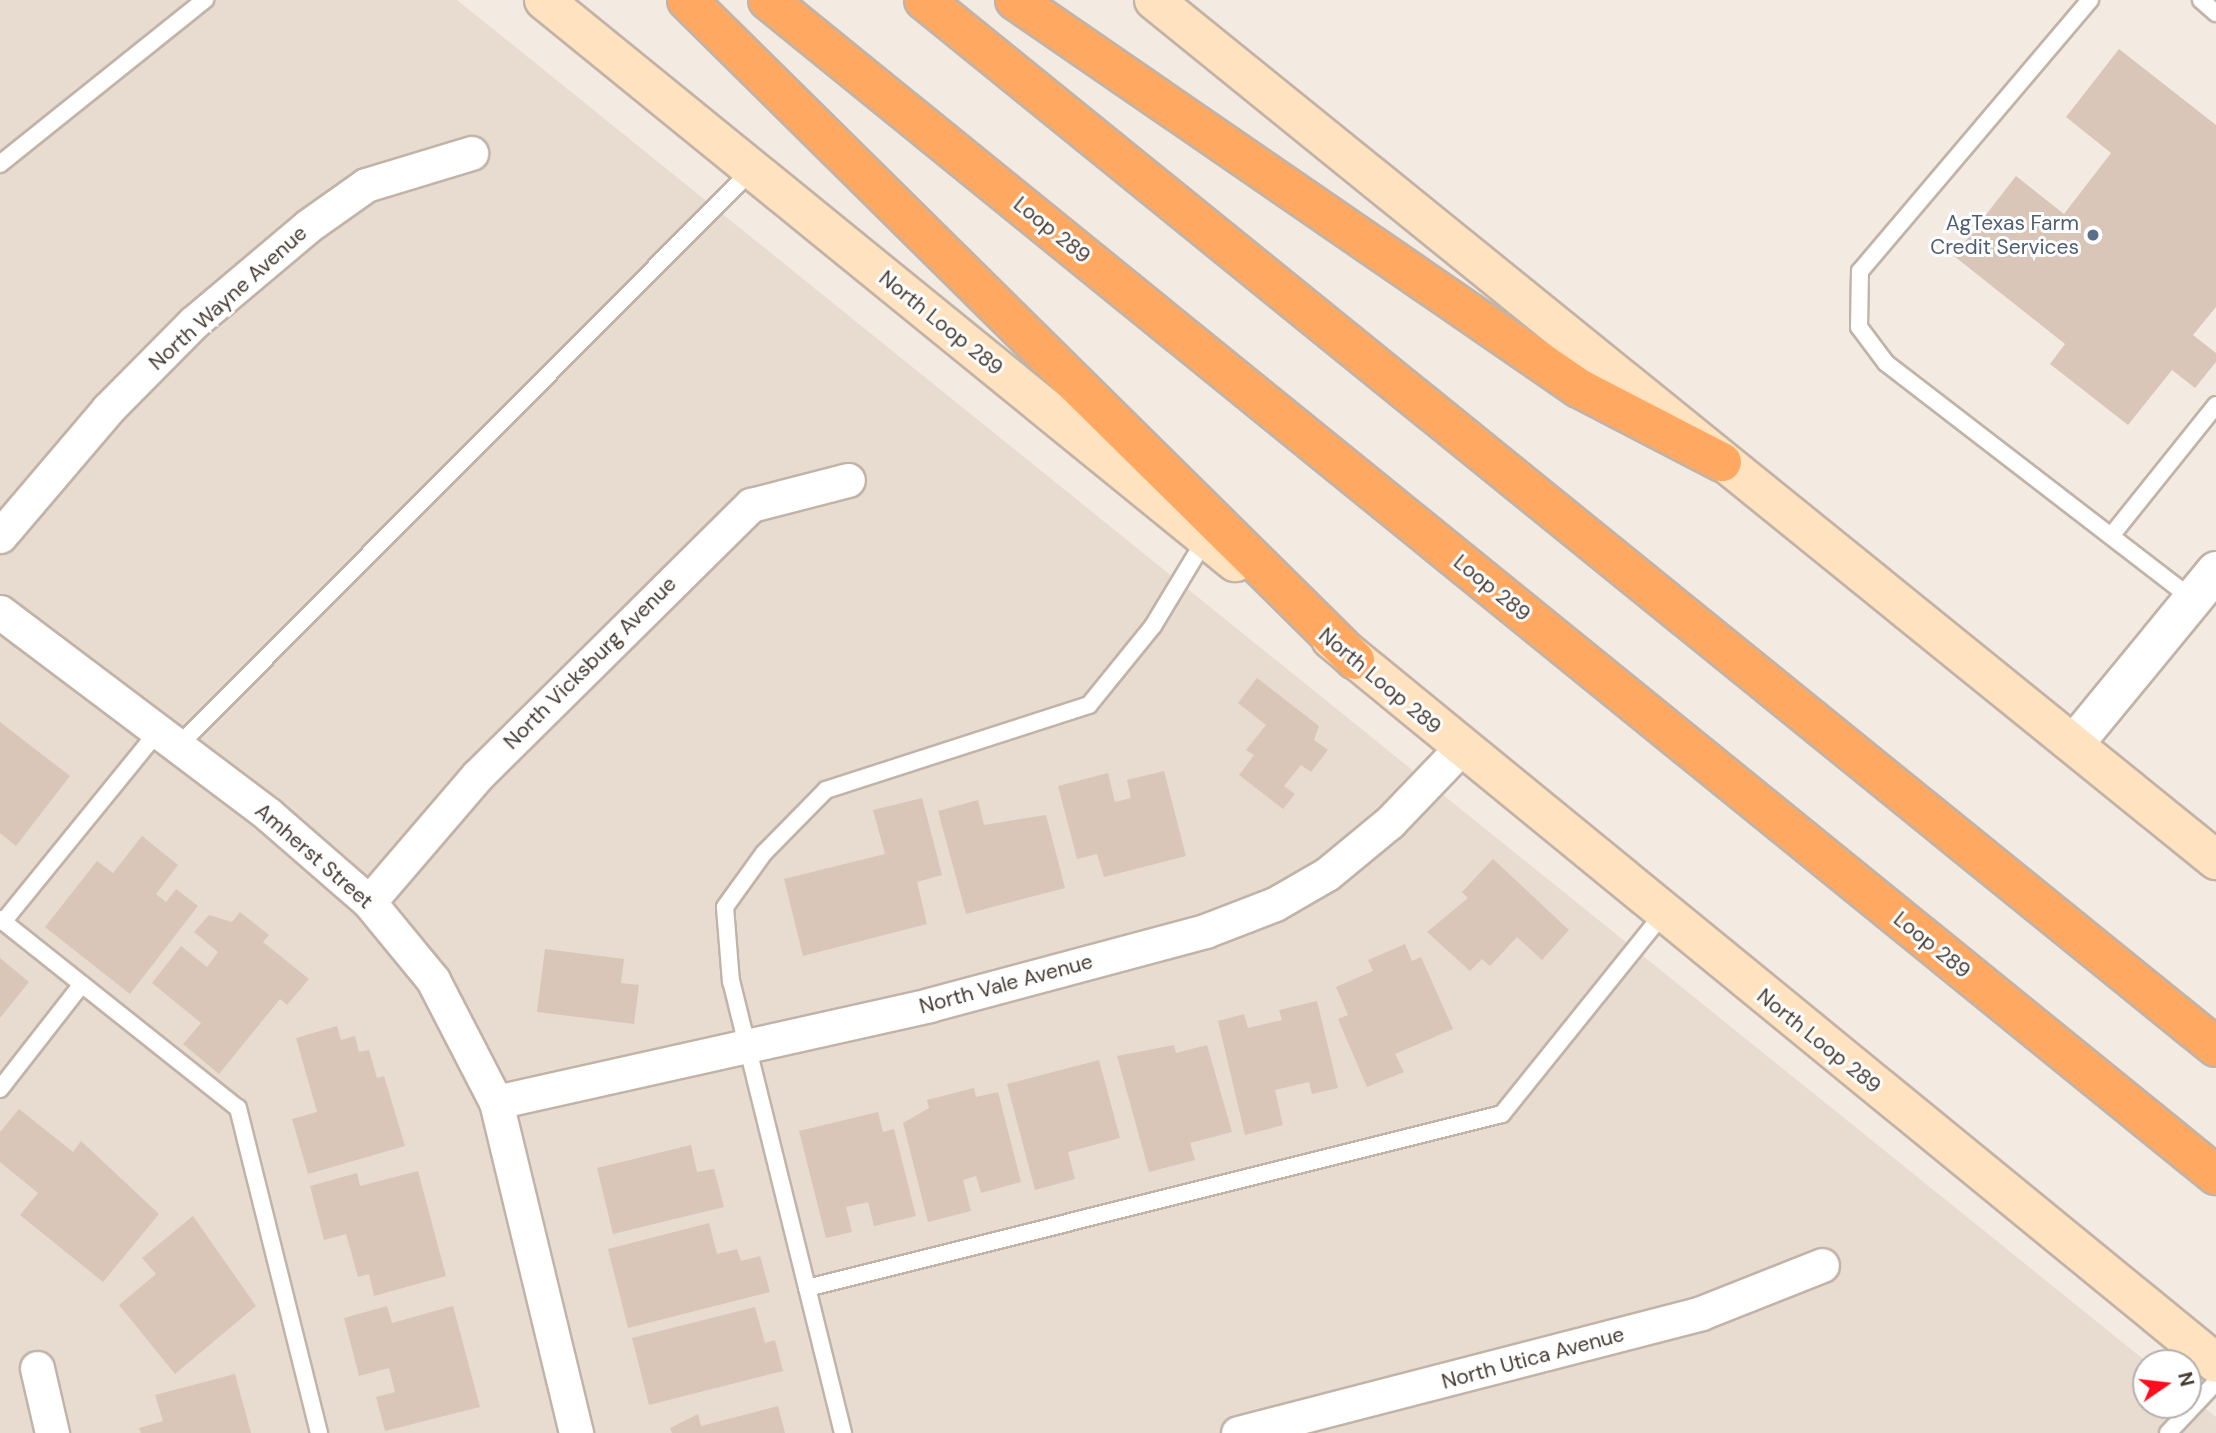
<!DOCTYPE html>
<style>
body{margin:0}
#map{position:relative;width:2216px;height:1433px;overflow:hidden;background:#f3eae2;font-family:"DM Sans",sans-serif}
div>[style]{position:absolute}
.residential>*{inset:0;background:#e8dbcf}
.building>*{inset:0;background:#d9c6b9}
.roads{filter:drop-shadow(2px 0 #c2b3a7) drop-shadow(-2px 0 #c2b3a7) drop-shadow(0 2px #c2b3a7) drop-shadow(0 -2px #c2b3a7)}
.service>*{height:16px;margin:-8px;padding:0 8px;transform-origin:8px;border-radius:8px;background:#fff}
.minor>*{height:33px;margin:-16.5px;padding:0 16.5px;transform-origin:16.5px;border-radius:16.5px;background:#fff}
.tertiary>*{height:38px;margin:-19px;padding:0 19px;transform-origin:19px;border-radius:19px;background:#fff}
.secondary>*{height:38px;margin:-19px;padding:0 19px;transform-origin:19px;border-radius:19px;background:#ffe2c0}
.motorway>*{height:38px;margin:-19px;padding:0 19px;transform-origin:19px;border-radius:19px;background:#ffa861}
.dots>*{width:19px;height:19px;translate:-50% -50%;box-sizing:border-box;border:4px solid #fff;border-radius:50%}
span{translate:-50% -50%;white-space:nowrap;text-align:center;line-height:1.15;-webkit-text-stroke:6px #fff;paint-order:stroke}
.service-label{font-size:21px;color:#4e5e75}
.right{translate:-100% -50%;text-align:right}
.street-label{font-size:21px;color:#453a32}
.north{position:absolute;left:2132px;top:1349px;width:70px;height:70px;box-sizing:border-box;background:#fff;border:2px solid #b5b0ad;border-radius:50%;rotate:76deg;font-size:19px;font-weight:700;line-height:28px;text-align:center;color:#453a32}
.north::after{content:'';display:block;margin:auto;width:24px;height:32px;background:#ff0d1e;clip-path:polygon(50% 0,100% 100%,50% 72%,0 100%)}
</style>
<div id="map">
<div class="residential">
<i style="clip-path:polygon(0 0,457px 0,2148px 1363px,2146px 1405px,2188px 1405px,2188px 1395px,2216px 1417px,2216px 1433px,0 1433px)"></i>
</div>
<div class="building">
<i style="clip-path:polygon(2119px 49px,2216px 125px,2216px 307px,2193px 335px,2216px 353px,2216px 362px,2195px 388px,2172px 370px,2128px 425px,2050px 364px,2065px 344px,1954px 256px,2016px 176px,2064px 214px,2111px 153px,2066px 117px)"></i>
<i style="clip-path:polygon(1257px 678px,1319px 726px,1314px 740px,1328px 750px,1311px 772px,1301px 765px,1284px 786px,1295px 794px,1283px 809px,1239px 775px,1254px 755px,1246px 750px,1266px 725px,1238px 703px)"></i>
<i style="clip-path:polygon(0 722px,70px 776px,16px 846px,0 833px)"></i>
<i style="clip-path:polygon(1164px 771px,1186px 856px,1104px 877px,1097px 854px,1077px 859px,1058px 786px,1108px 773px,1115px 802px,1131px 798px,1127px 780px)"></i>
<i style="clip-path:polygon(922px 798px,942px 875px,917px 882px,927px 924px,803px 956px,784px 879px,885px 854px,873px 810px)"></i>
<i style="clip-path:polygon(978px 800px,984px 825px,1046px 815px,1065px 888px,966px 914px,938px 811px)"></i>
<i style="clip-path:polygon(142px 836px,178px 865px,156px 894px,166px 902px,176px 889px,198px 906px,130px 994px,45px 927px,97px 861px,113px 873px)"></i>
<i style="clip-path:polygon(1493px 859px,1569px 930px,1542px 960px,1517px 937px,1490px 966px,1482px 959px,1470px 971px,1427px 932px,1468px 898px,1462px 892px)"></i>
<i style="clip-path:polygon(240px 912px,269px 935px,263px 942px,309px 979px,287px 1005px,280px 999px,219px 1074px,183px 1044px,201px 1023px,152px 983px,181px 946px,207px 967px,218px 952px,194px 932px,209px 915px,232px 922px)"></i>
<i style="clip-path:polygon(1405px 944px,1412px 961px,1421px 957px,1453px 1029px,1395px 1054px,1404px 1072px,1367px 1087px,1338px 1019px,1348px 1015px,1336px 987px,1373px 971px,1368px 960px)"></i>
<i style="clip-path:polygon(545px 949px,624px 959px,621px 983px,639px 985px,634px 1024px,537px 1012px)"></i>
<i style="clip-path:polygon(0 958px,29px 982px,0 1018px)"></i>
<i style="clip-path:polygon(1317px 1001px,1338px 1088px,1312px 1094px,1309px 1082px,1275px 1090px,1283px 1125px,1245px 1135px,1218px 1021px,1244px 1014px,1248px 1028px,1282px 1020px,1279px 1010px)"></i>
<i style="clip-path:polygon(337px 1026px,341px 1040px,355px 1036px,359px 1052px,369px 1050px,377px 1078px,384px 1076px,405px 1146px,308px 1174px,292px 1119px,317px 1112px,296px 1038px)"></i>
<i style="clip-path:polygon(1174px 1045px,1176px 1053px,1207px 1045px,1232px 1132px,1190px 1143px,1195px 1160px,1149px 1172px,1117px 1056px)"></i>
<i style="clip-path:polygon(1099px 1060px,1120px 1138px,1068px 1152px,1075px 1179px,1035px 1190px,1007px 1084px)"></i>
<i style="clip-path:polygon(974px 1088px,976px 1097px,998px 1092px,1021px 1182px,981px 1193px,976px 1176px,963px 1180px,971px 1211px,928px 1222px,903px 1123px,929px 1108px,927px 1100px)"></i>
<i style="clip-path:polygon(19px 1109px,73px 1152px,81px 1141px,159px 1214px,103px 1282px,20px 1215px,38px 1193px,0 1162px,0 1132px)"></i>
<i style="clip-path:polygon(878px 1112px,883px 1132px,894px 1129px,916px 1216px,874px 1226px,868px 1202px,846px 1207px,852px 1232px,826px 1238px,799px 1131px)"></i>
<i style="clip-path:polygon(691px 1145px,697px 1172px,714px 1169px,724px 1207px,613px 1234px,597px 1168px)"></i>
<i style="clip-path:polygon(418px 1171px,446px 1276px,374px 1296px,369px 1274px,358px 1277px,346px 1234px,324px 1240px,310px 1186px,357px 1173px,360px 1186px)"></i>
<i style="clip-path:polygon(193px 1216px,256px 1306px,175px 1374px,119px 1305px,156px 1274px,142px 1258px)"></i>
<i style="clip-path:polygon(709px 1223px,717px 1254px,737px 1249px,741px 1261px,760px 1256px,770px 1292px,628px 1328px,608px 1249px)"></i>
<i style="clip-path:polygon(387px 1306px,392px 1323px,453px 1306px,480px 1407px,385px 1431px,376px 1397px,395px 1392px,389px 1368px,359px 1376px,344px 1318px)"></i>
<i style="clip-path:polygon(755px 1307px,765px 1343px,775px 1340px,783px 1371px,649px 1405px,632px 1338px)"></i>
<i style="clip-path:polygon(235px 1374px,251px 1433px,141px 1433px,139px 1428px,163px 1421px,155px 1395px)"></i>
<i style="clip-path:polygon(778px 1406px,785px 1433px,672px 1433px,670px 1428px,698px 1414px,701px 1426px)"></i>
</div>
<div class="roads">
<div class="service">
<i style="left:2090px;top:0;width:355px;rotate:130.3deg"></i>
<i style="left:1860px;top:271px;width:56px;rotate:91deg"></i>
<i style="left:1859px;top:327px;width:45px;rotate:53.1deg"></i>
<i style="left:1886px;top:363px;width:387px;rotate:37.6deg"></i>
<i style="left:2201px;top:0;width:20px;rotate:41deg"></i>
<i style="left:0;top:164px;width:263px;rotate:-38.7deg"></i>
<i style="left:2111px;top:536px;width:168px;rotate:-51.3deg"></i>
<i style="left:178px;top:746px;width:815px;rotate:-45.1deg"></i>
<i style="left:0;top:919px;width:304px;rotate:38.5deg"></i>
<i style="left:238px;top:1108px;width:335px;rotate:76deg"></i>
<i style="left:3px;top:922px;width:246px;rotate:-50.9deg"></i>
<i style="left:0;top:1089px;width:133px;rotate:-52deg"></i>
<i style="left:807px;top:1288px;width:716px;rotate:-14.06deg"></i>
<i style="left:1502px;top:1114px;width:257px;rotate:-51.2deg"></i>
<i style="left:843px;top:1433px;width:465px;rotate:-103.9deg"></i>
<i style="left:731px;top:982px;width:75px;rotate:-94.6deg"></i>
<i style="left:725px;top:907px;width:67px;rotate:-54.2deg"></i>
<i style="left:764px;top:853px;width:88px;rotate:-45.5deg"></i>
<i style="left:826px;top:790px;width:276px;rotate:-17.9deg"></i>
<i style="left:1089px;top:705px;width:102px;rotate:-51deg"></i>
<i style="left:1153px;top:626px;width:103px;rotate:-58.9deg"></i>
<i style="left:2168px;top:1433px;width:70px;rotate:-46.7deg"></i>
</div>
<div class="minor">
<i style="left:0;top:536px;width:167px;rotate:-49.6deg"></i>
<i style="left:108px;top:409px;width:121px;rotate:-45.3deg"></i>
<i style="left:193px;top:323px;width:150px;rotate:-40.1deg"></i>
<i style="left:308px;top:226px;width:71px;rotate:-35.3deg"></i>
<i style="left:366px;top:185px;width:110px;rotate:-16.9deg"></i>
<i style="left:0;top:612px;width:337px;rotate:37deg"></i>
<i style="left:269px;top:815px;width:133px;rotate:41deg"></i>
<i style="left:369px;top:902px;width:101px;rotate:50.6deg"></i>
<i style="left:433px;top:980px;width:137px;rotate:62.7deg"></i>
<i style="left:496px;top:1102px;width:341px;rotate:76.4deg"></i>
<i style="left:369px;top:902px;width:167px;rotate:-49.4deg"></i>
<i style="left:478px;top:775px;width:384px;rotate:-44.7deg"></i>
<i style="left:751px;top:505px;width:100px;rotate:-14.5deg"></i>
<i style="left:496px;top:1102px;width:444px;rotate:-12.6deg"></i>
<i style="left:929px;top:1005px;width:286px;rotate:-15deg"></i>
<i style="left:1205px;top:931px;width:75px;rotate:-21.1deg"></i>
<i style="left:1275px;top:904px;width:60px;rotate:-30deg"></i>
<i style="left:1327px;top:874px;width:82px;rotate:-39.5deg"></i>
<i style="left:1390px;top:822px;width:101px;rotate:-46.2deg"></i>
<i style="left:37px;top:1368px;width:67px;rotate:77deg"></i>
<i style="left:1238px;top:1433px;width:478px;rotate:-14.5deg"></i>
<i style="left:1701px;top:1313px;width:130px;rotate:-21.6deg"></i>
</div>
<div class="tertiary">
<i style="left:2074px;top:744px;width:224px;rotate:-50.6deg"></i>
</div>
<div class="secondary">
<i style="left:544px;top:0;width:891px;rotate:39.12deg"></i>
<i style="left:1154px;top:0;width:1367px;rotate:39deg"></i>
<i style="left:1331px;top:639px;width:1143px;rotate:39.29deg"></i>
</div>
<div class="motorway">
<i style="left:687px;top:0;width:939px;rotate:44.65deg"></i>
<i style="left:768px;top:0;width:1865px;rotate:39.06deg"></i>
<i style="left:924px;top:0;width:1663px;rotate:39.02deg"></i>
<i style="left:1015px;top:0;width:685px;rotate:34.53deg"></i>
<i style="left:1579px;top:388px;width:161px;rotate:27.4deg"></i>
</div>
</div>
<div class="dots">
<i style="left:2093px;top:235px;background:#5c6f8a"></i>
</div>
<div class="service-label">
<span class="right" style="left:2079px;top:235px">AgTexas Farm<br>Credit Services</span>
</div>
<div class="street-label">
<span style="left:1052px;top:230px;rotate:39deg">Loop 289</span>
<span style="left:228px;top:298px;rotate:-42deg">North Wayne Avenue</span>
<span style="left:941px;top:323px;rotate:39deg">North Loop 289</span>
<span style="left:1492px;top:588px;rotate:39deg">Loop 289</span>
<span style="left:590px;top:663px;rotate:-45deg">North Vicksburg Avenue</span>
<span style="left:1380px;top:681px;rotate:40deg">North Loop 289</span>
<span style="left:314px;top:856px;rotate:41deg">Amherst Street</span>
<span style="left:1932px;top:945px;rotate:39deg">Loop 289</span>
<span style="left:1006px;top:984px;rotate:-15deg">North Vale Avenue</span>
<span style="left:1819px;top:1041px;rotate:39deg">North Loop 289</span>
<span style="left:1533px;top:1358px;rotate:-15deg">North Utica Avenue</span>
</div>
<div class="north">N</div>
</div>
